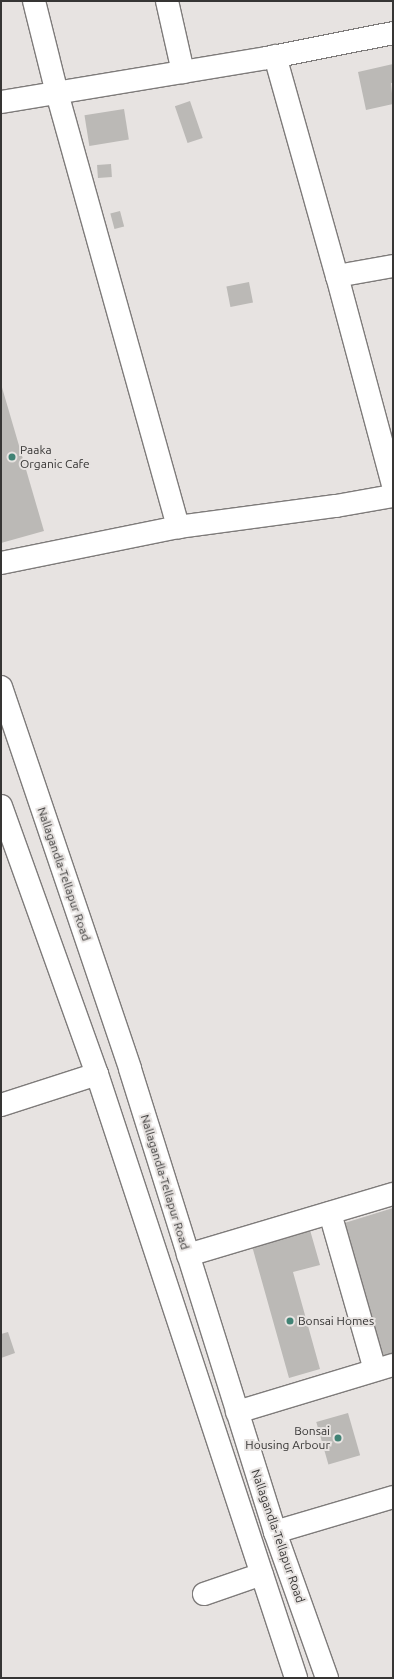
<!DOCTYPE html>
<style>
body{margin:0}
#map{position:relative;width:394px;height:1679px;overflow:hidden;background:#e7e3e1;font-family:Ubuntu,sans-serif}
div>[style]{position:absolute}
.building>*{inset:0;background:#bbb9b6;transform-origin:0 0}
.roads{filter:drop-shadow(1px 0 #7e7b7a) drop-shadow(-1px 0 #7e7b7a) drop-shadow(0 1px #7e7b7a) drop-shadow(0 -1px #7e7b7a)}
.minor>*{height:22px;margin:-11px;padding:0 11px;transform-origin:11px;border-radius:11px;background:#fff}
.tertiary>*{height:22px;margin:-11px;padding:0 11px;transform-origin:11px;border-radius:11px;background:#fff}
.dots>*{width:11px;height:11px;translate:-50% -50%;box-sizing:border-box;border:2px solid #e7e3e1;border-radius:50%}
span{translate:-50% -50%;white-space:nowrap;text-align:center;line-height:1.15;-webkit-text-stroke:4px #e7e3e1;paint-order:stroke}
.poi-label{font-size:12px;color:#363534}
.left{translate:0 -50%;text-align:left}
.right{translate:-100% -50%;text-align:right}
.street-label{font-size:12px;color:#363534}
.frame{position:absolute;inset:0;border:2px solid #363534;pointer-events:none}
</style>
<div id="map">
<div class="building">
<i style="clip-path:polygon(393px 64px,393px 83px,391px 83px,393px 104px,366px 110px,358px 72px)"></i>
<i style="left:190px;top:101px;width:39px;height:16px;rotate:71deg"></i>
<i style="left:124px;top:109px;width:31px;height:40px;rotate:81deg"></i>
<i style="left:111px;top:164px;width:13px;height:14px;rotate:86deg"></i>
<i style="left:120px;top:211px;width:16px;height:10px;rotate:75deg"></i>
<i style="left:249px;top:282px;width:21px;height:23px;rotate:79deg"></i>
<i style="clip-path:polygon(1px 384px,44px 531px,1px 543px)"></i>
<i style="clip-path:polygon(393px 1208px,393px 1356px,379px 1361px,338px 1225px)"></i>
<i style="clip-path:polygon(310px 1230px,320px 1265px,293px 1272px,320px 1369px,289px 1378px,252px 1246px)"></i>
<i style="clip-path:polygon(8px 1332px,15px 1353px,1px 1358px,1px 1334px)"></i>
<i style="left:348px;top:1413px;width:44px;height:33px;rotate:74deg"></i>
</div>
<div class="roads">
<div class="minor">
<i style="left:34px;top:1px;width:95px;rotate:76deg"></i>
<i style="left:57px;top:93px;width:451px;rotate:74.4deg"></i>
<i style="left:167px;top:1px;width:73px;rotate:77.3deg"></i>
<i style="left:275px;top:56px;width:229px;rotate:74.3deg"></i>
<i style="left:337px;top:276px;width:216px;rotate:75deg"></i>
<i style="left:1px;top:102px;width:270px;rotate:-9.4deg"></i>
<i style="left:267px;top:58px;width:128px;rotate:-11.2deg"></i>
<i style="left:337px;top:276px;width:57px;rotate:-10.1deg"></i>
<i style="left:1px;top:1105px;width:101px;rotate:-17.9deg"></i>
<i style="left:330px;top:1213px;width:163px;rotate:74deg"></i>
<i style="left:188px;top:1255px;width:214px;rotate:-16.6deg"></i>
<i style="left:237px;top:1412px;width:163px;rotate:-16.8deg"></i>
<i style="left:275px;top:1532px;width:123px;rotate:-16.5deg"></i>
<i style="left:204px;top:1594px;width:61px;rotate:-19deg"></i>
</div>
<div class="tertiary">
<i style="left:1px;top:563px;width:181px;rotate:-11.5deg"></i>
<i style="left:178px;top:527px;width:159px;rotate:-7.6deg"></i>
<i style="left:336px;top:506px;width:58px;rotate:-10deg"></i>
<i style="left:1px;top:687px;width:403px;rotate:71.3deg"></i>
<i style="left:130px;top:1069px;width:485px;rotate:72.6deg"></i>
<i style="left:275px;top:1532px;width:155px;rotate:70.4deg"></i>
<i style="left:1px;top:806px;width:285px;rotate:70.3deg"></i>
<i style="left:97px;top:1074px;width:636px;rotate:71.76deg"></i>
</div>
</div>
<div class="dots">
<i style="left:12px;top:457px;background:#418375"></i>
<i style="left:290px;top:1321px;background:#418375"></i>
<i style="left:338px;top:1438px;background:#418375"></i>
</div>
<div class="poi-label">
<span class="left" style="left:20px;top:457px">Paaka<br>Organic Cafe</span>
<span class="left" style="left:298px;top:1321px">Bonsai Homes</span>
<span class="right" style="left:330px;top:1438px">Bonsai<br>Housing Arbour</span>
</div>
<div class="street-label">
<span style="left:64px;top:874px;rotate:71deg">Nallagandla-Tellapur Road</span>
<span style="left:165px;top:1182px;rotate:73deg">Nallagandla-Tellapur Road</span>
<span style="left:278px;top:1536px;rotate:71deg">Nallagandla-Tellapur Road</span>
</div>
<div class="frame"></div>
</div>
